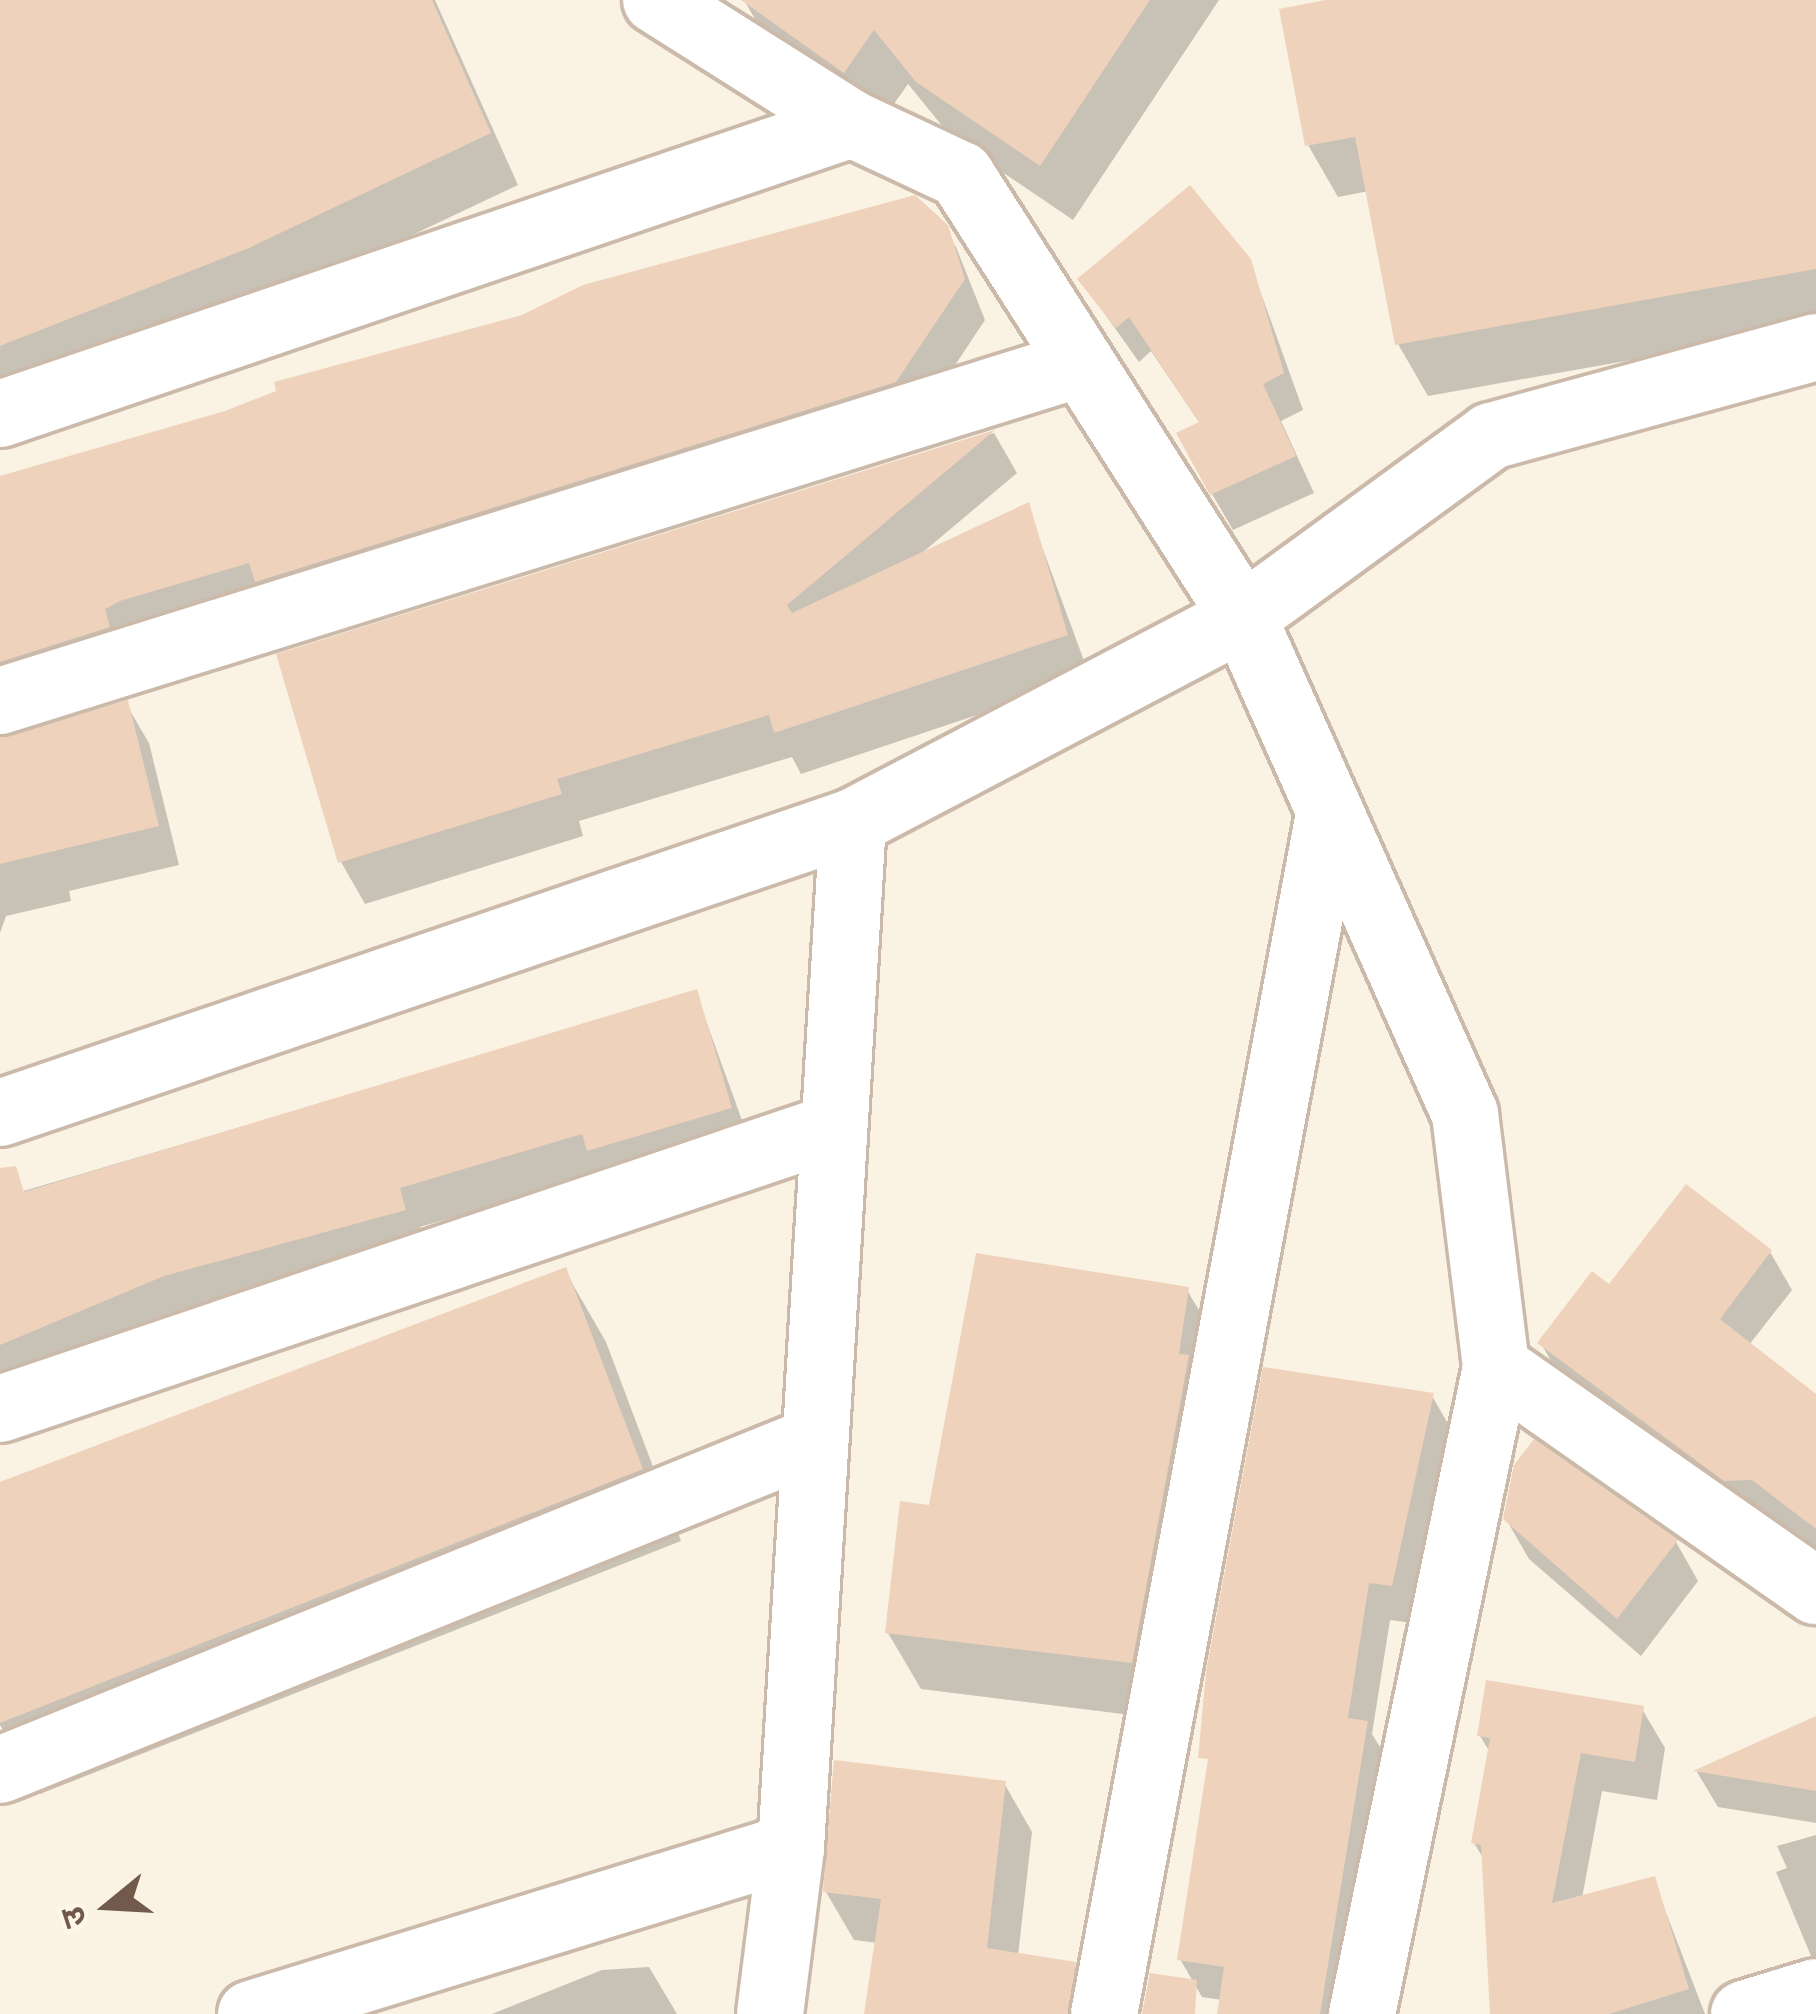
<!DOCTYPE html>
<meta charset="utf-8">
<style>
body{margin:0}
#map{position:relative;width:1816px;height:2014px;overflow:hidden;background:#faf2e3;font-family:"Space Grotesk","Noto Sans Devanagari",sans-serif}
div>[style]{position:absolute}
.shadow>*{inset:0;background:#0003}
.building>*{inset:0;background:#eed2bc}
.roads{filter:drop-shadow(3px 0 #cbbaaa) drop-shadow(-3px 0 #cbbaaa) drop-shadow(0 3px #cbbaaa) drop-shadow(0 -3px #cbbaaa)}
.street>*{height:66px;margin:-33px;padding:0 33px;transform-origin:33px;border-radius:33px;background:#fff}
span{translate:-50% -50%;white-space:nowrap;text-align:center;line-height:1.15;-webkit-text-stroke:12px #fef6e8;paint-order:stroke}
.north{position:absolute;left:48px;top:1846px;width:120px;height:120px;-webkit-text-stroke:9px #fef6e8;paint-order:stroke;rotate:252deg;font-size:33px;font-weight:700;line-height:48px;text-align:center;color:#71594b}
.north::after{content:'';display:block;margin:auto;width:42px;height:54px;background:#71594b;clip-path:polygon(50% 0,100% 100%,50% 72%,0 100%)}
</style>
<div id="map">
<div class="shadow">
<i style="clip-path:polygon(0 0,435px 0,518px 185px,279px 298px,0 407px)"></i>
<i style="clip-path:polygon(744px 0,1219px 0,1073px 220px,952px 138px,908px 84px,877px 128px,777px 57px)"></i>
<i style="clip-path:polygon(1333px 0,1816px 0,1816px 327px,1428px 396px,1398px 344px,1369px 191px,1338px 197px,1308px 145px)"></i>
<i style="clip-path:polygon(915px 198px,956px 247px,985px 320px,918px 421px,0 712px,0 481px)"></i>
<i style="clip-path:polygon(1249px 260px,1303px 410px,1281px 421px,1314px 493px,1233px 530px,1212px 494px,1201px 425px,1151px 351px,1139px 362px,1080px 279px)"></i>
<i style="clip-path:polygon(994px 433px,1017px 473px,922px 553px,1027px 506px,1090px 677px,801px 774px,792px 757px,579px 821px,583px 836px,365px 904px,341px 862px,280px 656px)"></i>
<i style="clip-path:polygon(126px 704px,149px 743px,179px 865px,69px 891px,71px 901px,6px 916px,0 933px,0 739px)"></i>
<i style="clip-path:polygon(696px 993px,752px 1148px,603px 1173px,420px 1227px,426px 1249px,0 1393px,0 1198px)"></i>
<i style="clip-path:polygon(1770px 1252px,1792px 1290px,1749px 1345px,1816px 1398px,1816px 1551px,1562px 1381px,1541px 1343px)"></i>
<i style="clip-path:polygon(565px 1271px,606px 1342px,681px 1541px,40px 1794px,0 1725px,0 1485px)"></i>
<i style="clip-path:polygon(1187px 1290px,1220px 1346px,1163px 1719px,921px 1689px,888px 1633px,931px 1508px)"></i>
<i style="clip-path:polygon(1432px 1396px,1454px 1434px,1412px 1623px,1390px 1620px,1372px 1734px,1389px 1762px,1353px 2014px,1220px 2014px,1222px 2000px,1202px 1997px,1180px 1959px)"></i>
<i style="clip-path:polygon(1506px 1519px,1676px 1542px,1698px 1581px,1641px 1656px,1529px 1559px)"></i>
<i style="clip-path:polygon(1642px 1709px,1665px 1748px,1657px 1800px,1602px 1791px,1582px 1898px,1653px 1879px,1705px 2014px,1493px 2014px,1485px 1861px,1474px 1843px,1491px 1754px,1480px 1736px)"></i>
<i style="clip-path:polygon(1816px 1720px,1816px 1823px,1718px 1807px,1697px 1772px)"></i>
<i style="clip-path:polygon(1004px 1783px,1032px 1832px,1018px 1956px,1074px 1964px,1102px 2014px,867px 2014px,878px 1943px,854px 1940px,826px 1892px)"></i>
<i style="clip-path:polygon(1816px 1835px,1816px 1968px,1776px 1872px,1787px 1868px,1777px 1846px)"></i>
<i style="clip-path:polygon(649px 1967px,677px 2014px,492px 2014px,602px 1970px)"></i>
</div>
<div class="building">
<i style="clip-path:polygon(0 0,432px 0,491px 133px,249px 248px,0 346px)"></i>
<i style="clip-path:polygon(741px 0,1150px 0,1040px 166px,916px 82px,874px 30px,844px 73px)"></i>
<i style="clip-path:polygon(1325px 0,1816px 0,1816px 269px,1395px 345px,1355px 137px,1305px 146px,1279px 9px)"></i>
<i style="clip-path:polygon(1190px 185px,1251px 259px,1284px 373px,1263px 384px,1296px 456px,1210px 495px,1176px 433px,1199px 422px,1129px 317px,1116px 328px,1077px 279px)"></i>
<i style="clip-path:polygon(915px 195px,948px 225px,965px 279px,896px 382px,255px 582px,249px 563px,120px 601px,105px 609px,110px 627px,0 662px,0 476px,225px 411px,276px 391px,274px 382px,522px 315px,583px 285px)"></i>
<i style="clip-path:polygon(995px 430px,787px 605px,792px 613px,1029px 502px,1068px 635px,774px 733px,769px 715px,557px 779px,562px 794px,338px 863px,276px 654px)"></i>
<i style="clip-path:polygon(128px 700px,159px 826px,0 864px,0 737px)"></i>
<i style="clip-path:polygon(697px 989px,732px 1108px,587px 1151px,582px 1134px,400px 1188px,406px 1210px,164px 1276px,0 1345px,0 1168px,16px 1166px,24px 1192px)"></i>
<i style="clip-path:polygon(1686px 1184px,1772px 1250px,1720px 1319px,1816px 1394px,1816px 1529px,1752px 1480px,1724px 1481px,1537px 1343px,1592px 1271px,1609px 1284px)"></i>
<i style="clip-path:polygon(976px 1253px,1189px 1287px,1179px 1354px,1189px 1355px,1132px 1663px,885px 1633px,900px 1501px,929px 1505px)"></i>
<i style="clip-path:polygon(566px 1267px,643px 1469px,0 1723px,0 1482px)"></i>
<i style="clip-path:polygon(1263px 1367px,1434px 1393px,1392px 1586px,1369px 1583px,1348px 1718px,1368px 1721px,1320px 2014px,1217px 2014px,1224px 1967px,1177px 1960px,1208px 1759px,1198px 1758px,1206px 1672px)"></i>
<i style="clip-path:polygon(1534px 1439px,1678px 1540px,1617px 1619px,1503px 1519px,1514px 1465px)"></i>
<i style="clip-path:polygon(1486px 1680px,1644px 1706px,1635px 1762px,1581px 1753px,1552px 1903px,1655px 1876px,1689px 1989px,1609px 2014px,1490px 2014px,1481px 1845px,1471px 1843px,1490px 1738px,1477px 1736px)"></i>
<i style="clip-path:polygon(1816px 1716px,1816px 1791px,1693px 1771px)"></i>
<i style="clip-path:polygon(834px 1760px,1006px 1781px,987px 1948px,1076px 1962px,1068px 2014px,864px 2014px,881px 1899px,823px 1892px)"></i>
<i style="clip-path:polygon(1150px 1973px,1197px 1980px,1195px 2014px,1142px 2014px)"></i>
</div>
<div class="roads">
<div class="street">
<i style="left:656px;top:0;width:232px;rotate:32.3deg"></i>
<i style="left:852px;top:124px;width:120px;rotate:25.1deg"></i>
<i style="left:961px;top:175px;width:524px;rotate:57.46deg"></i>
<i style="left:1243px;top:617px;width:544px;rotate:65.93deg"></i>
<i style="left:1465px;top:1114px;width:255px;rotate:83deg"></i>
<i style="left:1496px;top:1367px;width:661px;rotate:101.7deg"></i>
<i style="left:0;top:414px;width:900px;rotate:-18.8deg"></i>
<i style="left:0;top:701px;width:1124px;rotate:-17.34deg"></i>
<i style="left:0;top:1113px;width:901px;rotate:-18.84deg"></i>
<i style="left:853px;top:822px;width:441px;rotate:-27.7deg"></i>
<i style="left:1243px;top:617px;width:307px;rotate:-36.1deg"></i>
<i style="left:1491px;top:436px;width:337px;rotate:-15.3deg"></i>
<i style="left:1496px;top:1367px;width:391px;rotate:35deg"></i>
<i style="left:0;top:1409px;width:880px;rotate:-18.68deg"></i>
<i style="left:0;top:1770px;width:879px;rotate:-22.04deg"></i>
<i style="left:251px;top:2014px;width:565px;rotate:-17.18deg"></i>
<i style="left:770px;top:2014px;width:168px;rotate:-82.8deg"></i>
<i style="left:791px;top:1847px;width:1027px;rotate:-86.54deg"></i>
<i style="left:1104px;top:2014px;width:1221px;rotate:-79.38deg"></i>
<i style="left:1744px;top:2014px;width:75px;rotate:-17deg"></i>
</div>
</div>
<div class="north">उ</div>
</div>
